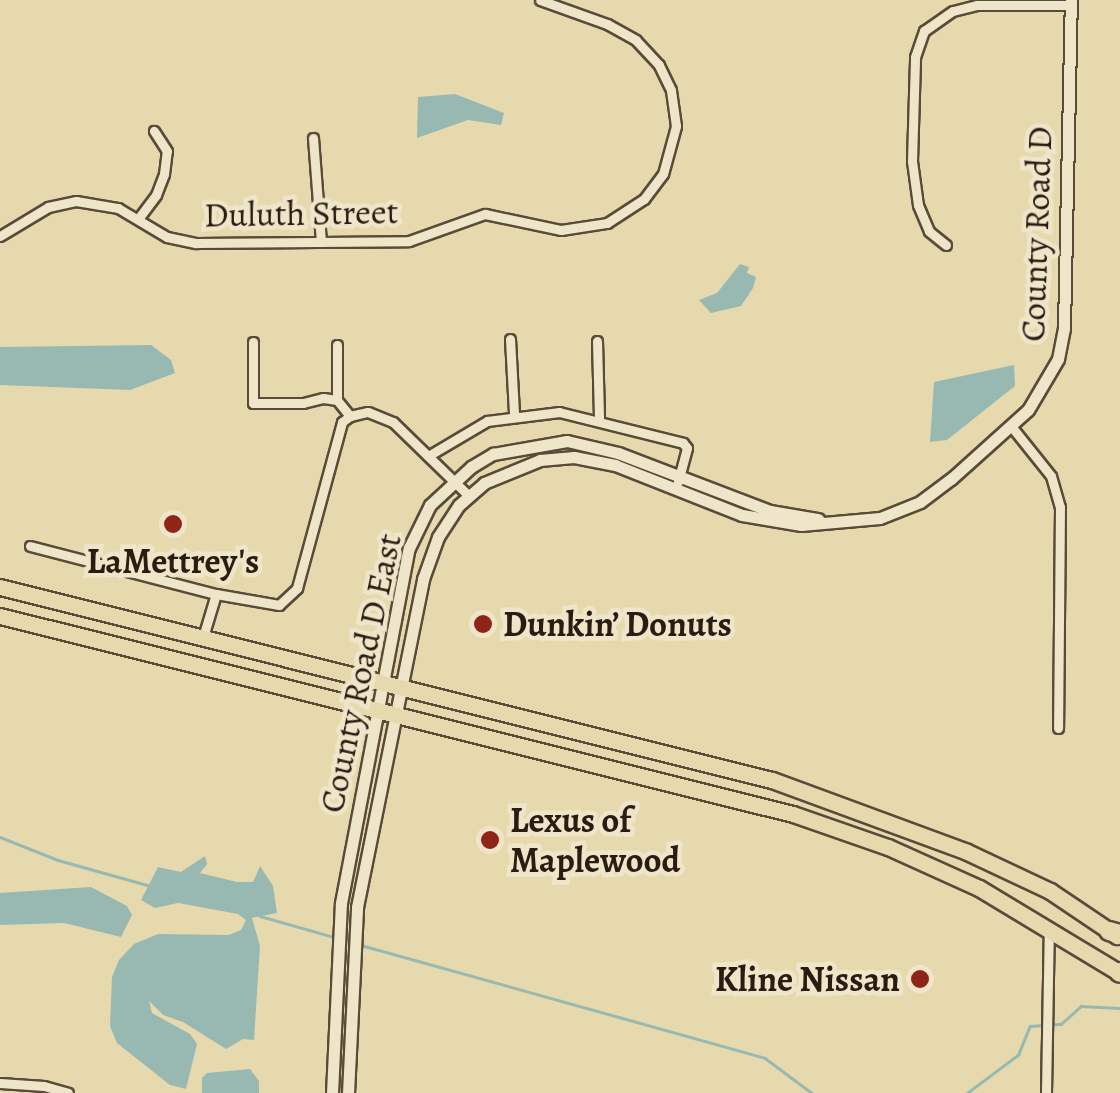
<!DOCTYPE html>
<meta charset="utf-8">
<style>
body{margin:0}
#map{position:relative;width:1120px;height:1093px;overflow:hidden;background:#e6d9ae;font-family:Alegreya,serif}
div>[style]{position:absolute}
.water>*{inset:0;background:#98b9b2}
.stream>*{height:2.5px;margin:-1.25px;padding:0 1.25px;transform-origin:1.25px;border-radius:1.25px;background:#98b9b2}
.roads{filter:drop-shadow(2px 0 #594b38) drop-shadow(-2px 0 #594b38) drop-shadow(0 2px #594b38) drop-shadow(0 -2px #594b38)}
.minor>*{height:9px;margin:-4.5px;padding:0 4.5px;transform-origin:4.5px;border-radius:4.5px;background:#efe6ca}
.tertiary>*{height:11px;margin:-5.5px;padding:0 5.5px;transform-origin:5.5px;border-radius:5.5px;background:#efe6ca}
.primary>*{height:15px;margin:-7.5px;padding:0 7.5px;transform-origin:7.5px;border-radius:7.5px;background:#e6d9ae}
.motorway>*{height:18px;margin:-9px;padding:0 9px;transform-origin:9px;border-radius:9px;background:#e6d9ae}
.dots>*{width:28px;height:28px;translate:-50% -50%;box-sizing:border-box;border:5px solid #efe6ca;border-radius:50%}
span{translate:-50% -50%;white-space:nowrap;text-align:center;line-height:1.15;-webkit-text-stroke:9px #efe6ca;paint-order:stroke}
.street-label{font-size:35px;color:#2a1c11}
.poi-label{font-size:35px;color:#2a1c11;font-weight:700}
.left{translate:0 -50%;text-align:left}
.right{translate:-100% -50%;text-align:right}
</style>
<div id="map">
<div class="water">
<i style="clip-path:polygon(455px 94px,504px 113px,501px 125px,468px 120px,417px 138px,418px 97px)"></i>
<i style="clip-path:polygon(740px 264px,749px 267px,747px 273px,756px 277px,753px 288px,741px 306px,711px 313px,699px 300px,717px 293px)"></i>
<i style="clip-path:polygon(151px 345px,171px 360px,175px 373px,130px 390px,0 385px,0 347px)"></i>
<i style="clip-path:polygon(1014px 365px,1015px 386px,947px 440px,930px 442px,934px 382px)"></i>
<i style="clip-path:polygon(205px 856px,207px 864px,200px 873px,237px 882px,253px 882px,260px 866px,273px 886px,277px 913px,252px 918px,260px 946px,254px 1040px,243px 1039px,226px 1049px,183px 1022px,163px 1015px,149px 1001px,152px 1013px,190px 1034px,197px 1044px,186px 1089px,170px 1085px,117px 1043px,110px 1026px,112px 977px,119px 960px,134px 944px,158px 934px,229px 935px,241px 930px,246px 920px,238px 914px,178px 903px,155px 908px,141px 900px,158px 867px,181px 872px)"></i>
<i style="clip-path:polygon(91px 887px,127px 906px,132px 915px,121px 937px,64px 923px,0 925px,0 893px)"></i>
<i style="clip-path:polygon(250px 1069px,259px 1081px,259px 1093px,202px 1093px,202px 1078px,207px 1073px)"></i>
</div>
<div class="stream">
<i style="left:0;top:837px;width:62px;rotate:21.6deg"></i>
<i style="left:58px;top:860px;width:97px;rotate:15.6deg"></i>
<i style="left:260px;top:916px;width:77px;rotate:15.8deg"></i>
<i style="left:361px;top:945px;width:420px;rotate:15.6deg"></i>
<i style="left:765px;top:1058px;width:59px;rotate:36.7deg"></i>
<i style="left:967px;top:1093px;width:64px;rotate:-36.7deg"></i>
<i style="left:1018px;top:1055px;width:31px;rotate:-68deg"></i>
<i style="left:1030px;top:1026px;width:31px;rotate:-4deg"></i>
<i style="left:1061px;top:1024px;width:27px;rotate:-42deg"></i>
<i style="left:1081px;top:1006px;width:39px;rotate:3deg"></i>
</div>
<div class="roads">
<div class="minor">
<i style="left:313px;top:138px;width:104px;rotate:85.6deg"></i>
<i style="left:138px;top:219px;width:30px;rotate:-53deg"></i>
<i style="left:156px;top:195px;width:22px;rotate:-69deg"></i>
<i style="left:164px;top:174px;width:23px;rotate:-83deg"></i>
<i style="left:167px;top:151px;width:24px;rotate:-123deg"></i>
<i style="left:0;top:236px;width:56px;rotate:-31.1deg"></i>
<i style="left:48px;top:207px;width:29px;rotate:-12deg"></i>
<i style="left:76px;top:201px;width:43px;rotate:9.5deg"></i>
<i style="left:118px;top:208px;width:57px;rotate:30.6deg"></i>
<i style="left:167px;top:237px;width:30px;rotate:12deg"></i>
<i style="left:196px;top:243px;width:213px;rotate:-0.5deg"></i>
<i style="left:409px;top:241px;width:81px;rotate:-19.6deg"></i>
<i style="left:485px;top:214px;width:78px;rotate:11.9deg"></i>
<i style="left:561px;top:230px;width:47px;rotate:-8.7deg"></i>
<i style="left:607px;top:223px;width:44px;rotate:-33deg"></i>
<i style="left:644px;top:199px;width:31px;rotate:-53deg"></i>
<i style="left:663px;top:174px;width:50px;rotate:-74.8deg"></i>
<i style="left:676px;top:126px;width:36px;rotate:-98deg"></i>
<i style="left:671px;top:90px;width:28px;rotate:-116deg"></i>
<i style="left:659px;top:65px;width:34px;rotate:-133deg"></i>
<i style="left:636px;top:40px;width:33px;rotate:-151deg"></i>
<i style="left:607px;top:24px;width:71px;rotate:-160.3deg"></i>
<i style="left:946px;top:245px;width:22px;rotate:-141deg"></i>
<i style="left:929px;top:231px;width:28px;rotate:-113deg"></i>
<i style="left:918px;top:205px;width:44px;rotate:-97.8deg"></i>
<i style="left:912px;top:161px;width:104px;rotate:-88.3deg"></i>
<i style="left:915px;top:57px;width:28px;rotate:-71deg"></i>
<i style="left:924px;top:31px;width:35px;rotate:-35deg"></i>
<i style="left:953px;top:11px;width:25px;rotate:-14deg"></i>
<i style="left:977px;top:5px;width:94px"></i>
<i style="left:510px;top:339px;width:75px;rotate:86.9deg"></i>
<i style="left:597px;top:341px;width:77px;rotate:88.5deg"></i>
<i style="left:253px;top:342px;width:61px;rotate:90deg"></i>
<i style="left:253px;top:403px;width:50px"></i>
<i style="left:303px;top:403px;width:21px;rotate:-14deg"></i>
<i style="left:323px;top:398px;width:14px;rotate:8deg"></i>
<i style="left:337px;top:400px;width:21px;rotate:51deg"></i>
<i style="left:337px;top:400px;width:55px;rotate:-90deg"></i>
<i style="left:1011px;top:426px;width:64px;rotate:51.3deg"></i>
<i style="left:1051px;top:476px;width:32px;rotate:74deg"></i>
<i style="left:1060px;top:507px;width:221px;rotate:90.5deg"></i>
<i style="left:428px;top:456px;width:69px;rotate:-30.7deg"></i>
<i style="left:487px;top:421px;width:73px;rotate:-7.1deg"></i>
<i style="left:559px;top:412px;width:128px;rotate:14deg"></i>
<i style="left:683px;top:443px;width:6px;rotate:51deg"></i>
<i style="left:687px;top:448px;width:35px;rotate:105deg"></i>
<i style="left:30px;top:546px;width:192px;rotate:14.5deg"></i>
<i style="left:216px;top:594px;width:64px;rotate:9.9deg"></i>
<i style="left:279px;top:605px;width:25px;rotate:-43deg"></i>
<i style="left:297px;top:588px;width:172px;rotate:-74.8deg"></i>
<i style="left:342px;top:422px;width:10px;rotate:-37deg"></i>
<i style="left:350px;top:416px;width:18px;rotate:-13deg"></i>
<i style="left:368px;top:412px;width:27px;rotate:22deg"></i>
<i style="left:393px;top:422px;width:106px;rotate:44.2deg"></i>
<i style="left:203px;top:637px;width:45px;rotate:-73.2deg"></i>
<i style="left:0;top:1083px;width:44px;rotate:3.9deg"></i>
<i style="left:44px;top:1086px;width:25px;rotate:16deg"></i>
<i style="left:1046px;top:1093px;width:164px;rotate:-89deg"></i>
</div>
<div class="tertiary">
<i style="left:332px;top:1093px;width:190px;rotate:-87.3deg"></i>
<i style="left:341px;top:903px;width:361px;rotate:-79.2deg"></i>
<i style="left:409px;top:548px;width:48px;rotate:-64deg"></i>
<i style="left:430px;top:505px;width:56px;rotate:-42.8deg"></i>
<i style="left:471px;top:467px;width:26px;rotate:-31deg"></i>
<i style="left:493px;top:454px;width:75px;rotate:-10deg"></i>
<i style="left:567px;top:441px;width:52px;rotate:13.2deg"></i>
<i style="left:618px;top:453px;width:163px;rotate:20.9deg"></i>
<i style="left:770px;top:511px;width:49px;rotate:9.5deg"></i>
<i style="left:348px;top:1093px;width:186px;rotate:-87.2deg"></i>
<i style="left:357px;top:907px;width:335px;rotate:-78.6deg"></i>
<i style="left:423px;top:579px;width:45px;rotate:-70.3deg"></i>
<i style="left:438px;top:537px;width:38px;rotate:-57deg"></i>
<i style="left:459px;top:505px;width:33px;rotate:-41deg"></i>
<i style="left:484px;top:483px;width:61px;rotate:-22.3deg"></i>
<i style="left:540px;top:460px;width:34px;rotate:-5deg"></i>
<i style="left:574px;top:457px;width:42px;rotate:11deg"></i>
<i style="left:615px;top:465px;width:136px;rotate:21.5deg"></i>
<i style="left:742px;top:515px;width:60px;rotate:9.6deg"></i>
<i style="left:801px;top:525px;width:79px;rotate:-5.1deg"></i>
<i style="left:880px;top:518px;width:43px;rotate:-21.8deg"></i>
<i style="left:920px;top:502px;width:39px;rotate:-37deg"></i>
<i style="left:951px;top:479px;width:103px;rotate:-41.9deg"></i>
<i style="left:1028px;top:410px;width:59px;rotate:-59.5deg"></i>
<i style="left:1058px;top:359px;width:32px;rotate:-79deg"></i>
<i style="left:1064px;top:328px;width:328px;rotate:-88.8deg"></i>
</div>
<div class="primary">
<i style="left:0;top:587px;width:796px;rotate:14.04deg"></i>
<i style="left:772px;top:780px;width:206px;rotate:20.2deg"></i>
<i style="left:965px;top:851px;width:94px;rotate:25.2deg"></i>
<i style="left:1050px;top:891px;width:81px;rotate:33.9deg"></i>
<i style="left:0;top:616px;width:817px;rotate:14.02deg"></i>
<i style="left:793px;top:814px;width:101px;rotate:19.2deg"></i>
<i style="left:888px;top:847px;width:100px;rotate:24.3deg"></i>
<i style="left:979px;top:888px;width:165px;rotate:31.1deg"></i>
</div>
<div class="motorway">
<i style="left:1109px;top:931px;width:11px;rotate:15deg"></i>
<i style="left:1119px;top:972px;width:1px;rotate:45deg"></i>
</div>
</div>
<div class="dots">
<i style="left:173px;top:524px;background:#8f2418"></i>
<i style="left:483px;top:624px;background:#8f2418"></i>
<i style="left:490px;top:840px;background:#8f2418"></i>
<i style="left:920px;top:979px;background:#8f2418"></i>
</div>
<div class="street-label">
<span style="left:301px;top:213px;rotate:-1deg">Duluth Street</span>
<span style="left:1036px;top:234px;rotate:-88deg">County Road D</span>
<span style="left:360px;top:673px;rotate:-78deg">County Road D East</span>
</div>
<div class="poi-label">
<span style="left:173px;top:561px">LaMettrey's</span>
<span class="left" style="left:503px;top:624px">Dunkin’ Donuts</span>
<span class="left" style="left:510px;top:840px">Lexus of<br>Maplewood</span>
<span class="right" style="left:900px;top:979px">Kline Nissan</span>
</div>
</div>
